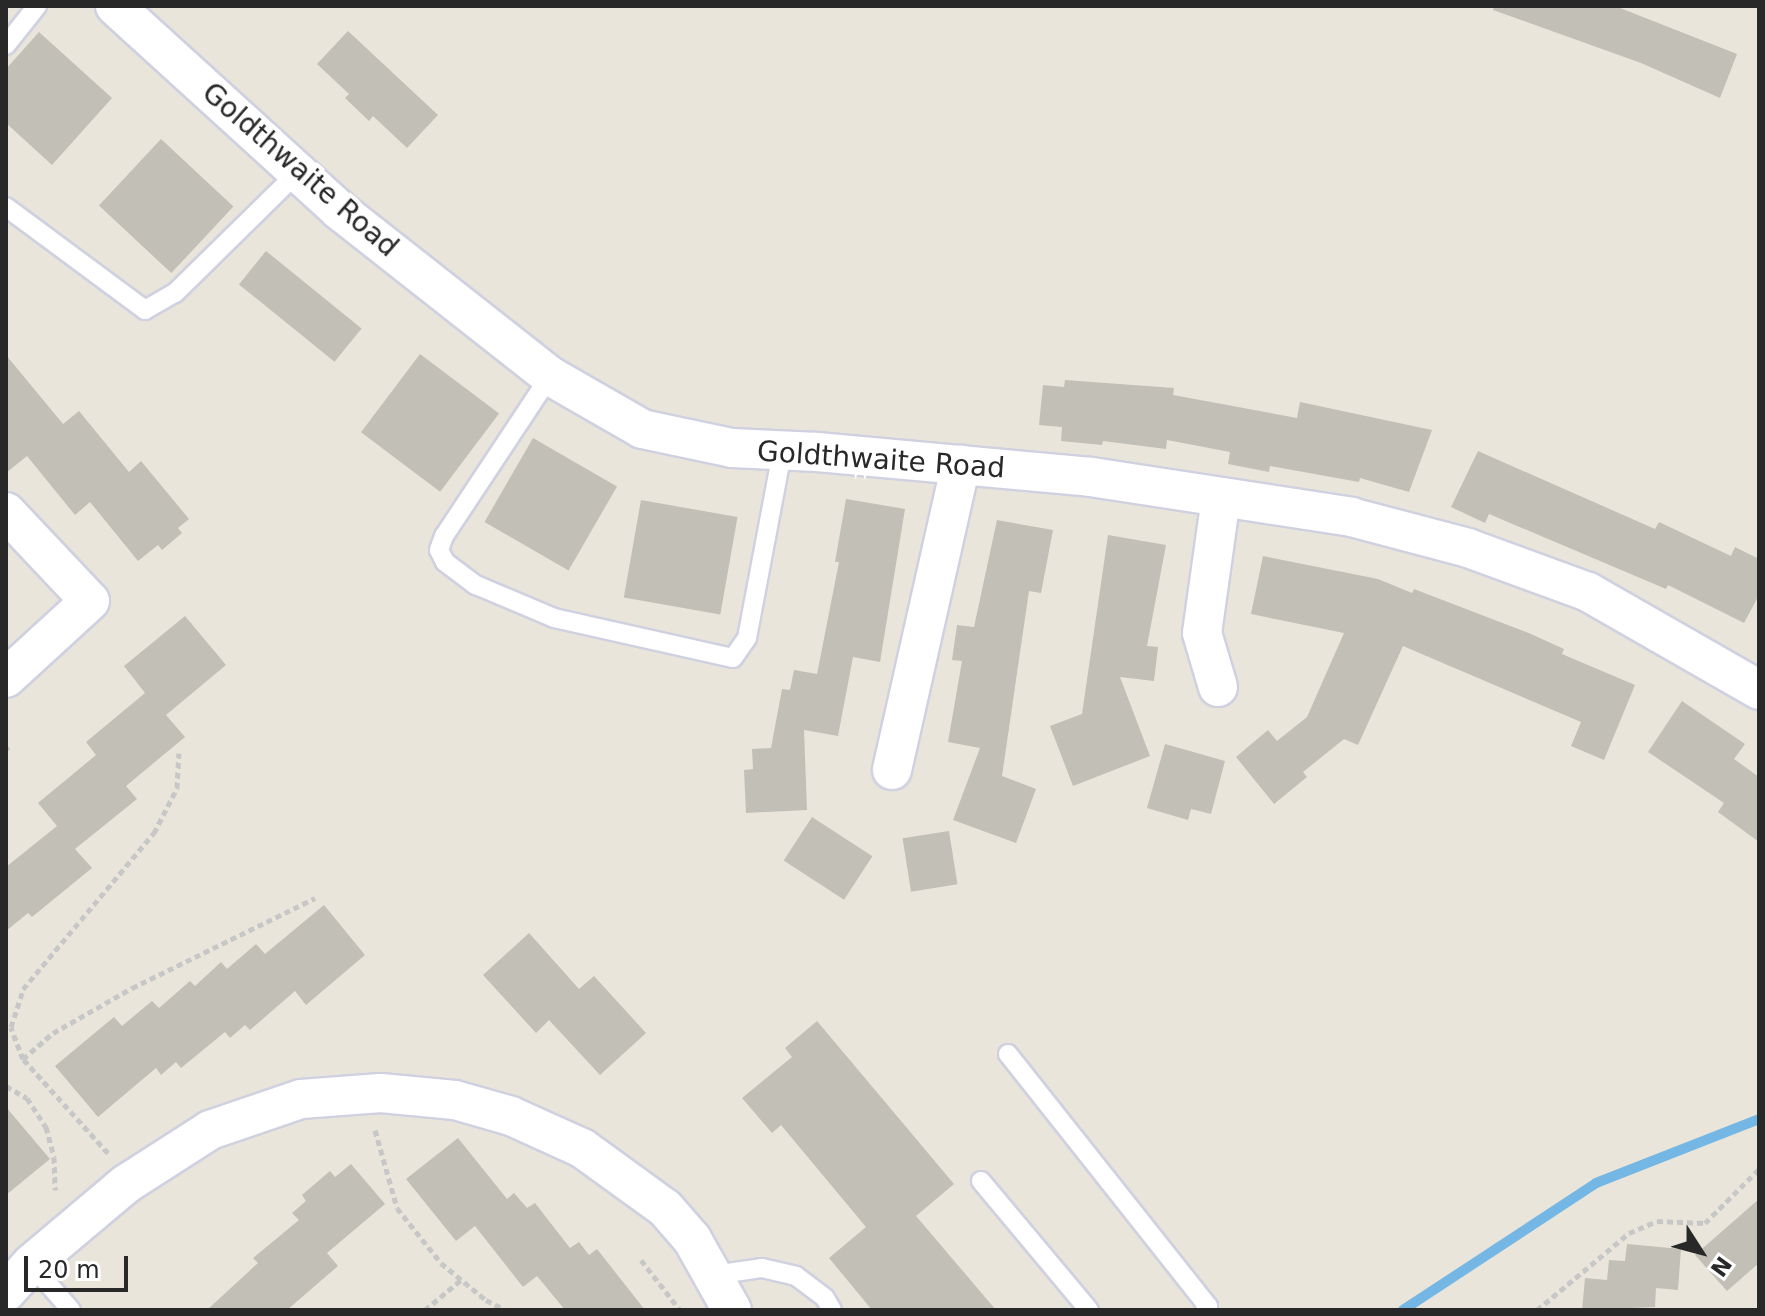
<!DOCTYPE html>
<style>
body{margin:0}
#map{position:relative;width:1765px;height:1316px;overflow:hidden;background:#e9e5db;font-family:"DejaVu Sans",sans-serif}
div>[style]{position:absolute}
.stream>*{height:10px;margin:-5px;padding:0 5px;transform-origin:5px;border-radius:5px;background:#75b7e4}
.building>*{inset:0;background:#c2bfb6;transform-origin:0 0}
.path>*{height:5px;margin-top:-2.5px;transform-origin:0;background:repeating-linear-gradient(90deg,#c7c7c7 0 6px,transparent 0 10px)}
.roads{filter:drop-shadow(2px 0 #d0d1e0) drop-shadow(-2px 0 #d0d1e0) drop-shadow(0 2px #d0d1e0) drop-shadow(0 -2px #d0d1e0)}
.lane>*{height:18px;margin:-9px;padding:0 9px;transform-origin:9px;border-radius:9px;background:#fff}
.street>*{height:38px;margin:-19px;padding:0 19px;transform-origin:19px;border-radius:19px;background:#fff}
span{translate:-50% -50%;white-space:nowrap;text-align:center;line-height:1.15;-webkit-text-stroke:8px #fff;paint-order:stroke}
.street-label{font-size:28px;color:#282828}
.frame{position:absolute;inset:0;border:8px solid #282828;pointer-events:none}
.north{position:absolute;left:1661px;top:1212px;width:80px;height:80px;-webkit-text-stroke:6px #fff;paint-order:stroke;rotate:126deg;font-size:22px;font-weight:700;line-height:32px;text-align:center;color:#282828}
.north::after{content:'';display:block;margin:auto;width:28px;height:36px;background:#282828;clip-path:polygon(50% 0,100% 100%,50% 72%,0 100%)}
.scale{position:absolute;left:24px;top:1256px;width:104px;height:36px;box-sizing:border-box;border:4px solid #282828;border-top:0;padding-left:10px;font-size:24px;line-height:28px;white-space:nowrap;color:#282828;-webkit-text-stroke:6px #fff;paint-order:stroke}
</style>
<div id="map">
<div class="stream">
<i style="left:1403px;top:1310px;width:231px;rotate:-33.3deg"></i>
<i style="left:1596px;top:1183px;width:175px;rotate:-21.4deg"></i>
</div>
<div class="building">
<i style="clip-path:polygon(1494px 6px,1615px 6px,1737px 54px,1720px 98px,1641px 63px,1493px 10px)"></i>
<i style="clip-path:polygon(348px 31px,438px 115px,407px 148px,373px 116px,369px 121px,345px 98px,349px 94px,317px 64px)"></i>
<i style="clip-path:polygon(39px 32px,112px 98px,52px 165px,6px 123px,6px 69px)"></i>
<i style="left:161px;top:139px;width:99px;height:91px;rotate:43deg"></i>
<i style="left:266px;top:251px;width:123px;height:43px;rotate:39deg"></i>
<i style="left:420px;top:354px;width:99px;height:98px;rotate:37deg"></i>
<i style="clip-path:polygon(6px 355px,63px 424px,79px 411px,129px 472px,141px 461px,189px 519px,178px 528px,182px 533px,162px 550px,158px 545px,138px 561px,90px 502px,75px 515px,27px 456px,6px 473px)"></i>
<i style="clip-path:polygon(1065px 380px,1174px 388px,1173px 395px,1297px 418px,1300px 402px,1432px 430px,1409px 492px,1360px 478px,1359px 482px,1270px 466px,1269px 472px,1228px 464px,1230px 452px,1167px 440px,1166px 449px,1103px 441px,1102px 445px,1061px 441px,1062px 427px,1039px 425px,1043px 385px,1064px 387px)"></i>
<i style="left:533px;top:438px;width:97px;height:97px;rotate:30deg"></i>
<i style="clip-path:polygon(1478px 451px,1655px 529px,1659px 522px,1731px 556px,1735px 547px,1759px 559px,1759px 595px,1744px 623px,1668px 585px,1666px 589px,1489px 514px,1485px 523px,1451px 507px)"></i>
<i style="clip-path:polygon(846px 499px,905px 509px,880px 662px,853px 657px,838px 736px,804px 730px,807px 810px,746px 813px,744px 770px,753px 769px,752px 749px,771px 748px,782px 689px,790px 690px,794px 670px,817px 674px,839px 562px,835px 562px)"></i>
<i style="left:641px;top:500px;width:98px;height:99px;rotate:10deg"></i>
<i style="clip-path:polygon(997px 520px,1053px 530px,1041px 593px,1029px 591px,1002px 776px,1036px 789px,1016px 843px,953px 820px,980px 748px,948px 742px,962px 661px,952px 660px,957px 625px,974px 627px)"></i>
<i style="clip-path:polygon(1108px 535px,1166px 545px,1147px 646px,1158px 647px,1154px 681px,1120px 677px,1150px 756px,1073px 786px,1050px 726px,1082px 714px)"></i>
<i style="clip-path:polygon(1263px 556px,1378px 579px,1412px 593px,1414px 589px,1531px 634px,1564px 649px,1562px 654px,1635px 685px,1604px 760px,1571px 746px,1581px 722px,1403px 646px,1358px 745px,1344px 739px,1303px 772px,1307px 777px,1274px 804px,1236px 757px,1268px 730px,1277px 741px,1307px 717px,1344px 633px,1251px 614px)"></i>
<i style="clip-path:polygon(185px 616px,226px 665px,166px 715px,185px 737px,126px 786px,137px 799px,75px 849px,92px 868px,32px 917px,28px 913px,6px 931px,6px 867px,57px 826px,38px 803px,96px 755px,86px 742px,145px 693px,124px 666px)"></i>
<i style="clip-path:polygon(1682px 701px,1745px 744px,1734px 759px,1759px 777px,1759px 842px,1718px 812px,1724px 803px,1648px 752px)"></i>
<i style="clip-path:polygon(1165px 744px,1225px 761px,1211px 814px,1191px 809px,1188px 820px,1147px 808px)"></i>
<i style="left:812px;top:817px;width:72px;height:52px;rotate:33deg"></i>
<i style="left:949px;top:831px;width:54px;height:47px;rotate:81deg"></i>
<i style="clip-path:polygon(324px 905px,365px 955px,306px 1005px,295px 991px,250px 1030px,245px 1025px,230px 1038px,225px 1032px,181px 1068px,176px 1062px,161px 1075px,156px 1068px,98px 1117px,55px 1066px,114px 1017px,122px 1026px,152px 1001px,159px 1008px,190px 981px,195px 986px,221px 962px,227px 969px,256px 944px,265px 954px)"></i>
<i style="clip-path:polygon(529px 933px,579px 989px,594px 976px,646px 1033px,600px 1075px,549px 1020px,536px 1033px,483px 975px)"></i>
<i style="clip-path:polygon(817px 1021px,954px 1184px,916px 1216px,996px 1310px,872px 1310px,829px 1258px,866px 1227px,781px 1125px,772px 1133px,742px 1098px,792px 1057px,785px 1048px)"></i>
<i style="clip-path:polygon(6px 1107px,50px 1159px,6px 1195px)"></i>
<i style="clip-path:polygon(458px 1138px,507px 1199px,514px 1193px,527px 1208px,535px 1203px,570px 1248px,579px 1242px,589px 1255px,597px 1249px,645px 1310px,565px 1310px,537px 1276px,523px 1287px,475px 1226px,456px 1241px,406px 1179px)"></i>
<i style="clip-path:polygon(351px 1164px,385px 1204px,327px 1253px,338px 1266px,287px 1310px,207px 1310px,258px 1263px,253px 1258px,299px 1220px,292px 1213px,306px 1201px,302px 1195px,330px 1171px,335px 1177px)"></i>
<i style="clip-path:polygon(1759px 1199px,1759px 1263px,1727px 1291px,1695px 1255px)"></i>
<i style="clip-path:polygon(1627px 1244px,1681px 1249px,1678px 1290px,1656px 1288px,1655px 1307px,1582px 1310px,1585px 1278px,1607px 1280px,1609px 1260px,1625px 1261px)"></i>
</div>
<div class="path">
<i style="left:6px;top:747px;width:4px;rotate:56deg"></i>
<i style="left:23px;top:1059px;width:34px;rotate:-111deg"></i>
<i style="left:11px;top:1027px;width:40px;rotate:-72deg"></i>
<i style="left:23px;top:989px;width:204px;rotate:-50deg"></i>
<i style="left:154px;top:833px;width:51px;rotate:-62.9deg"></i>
<i style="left:177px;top:788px;width:35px;rotate:-87deg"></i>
<i style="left:6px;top:1086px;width:24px;rotate:30deg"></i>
<i style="left:27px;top:1098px;width:35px;rotate:57deg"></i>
<i style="left:46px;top:1127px;width:31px;rotate:75deg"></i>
<i style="left:54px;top:1157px;width:33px;rotate:88deg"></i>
<i style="left:375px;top:1130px;width:81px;rotate:74.2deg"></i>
<i style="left:397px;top:1208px;width:70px;rotate:51.3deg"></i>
<i style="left:441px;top:1263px;width:58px;rotate:39.4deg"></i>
<i style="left:486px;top:1300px;width:22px;rotate:27deg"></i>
<i style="left:108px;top:1153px;width:127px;rotate:-132.1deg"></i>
<i style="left:23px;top:1059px;width:40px;rotate:-41deg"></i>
<i style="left:53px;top:1033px;width:91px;rotate:-29.7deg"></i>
<i style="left:132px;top:988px;width:204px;rotate:-26.2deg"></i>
<i style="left:641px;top:1260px;width:63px;rotate:52deg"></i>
<i style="left:425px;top:1310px;width:48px;rotate:-40deg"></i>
<i style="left:1537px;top:1310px;width:120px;rotate:-39.9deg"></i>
<i style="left:1629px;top:1233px;width:30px;rotate:-23deg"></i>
<i style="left:1657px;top:1221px;width:48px;rotate:2.4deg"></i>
<i style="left:1705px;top:1223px;width:76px;rotate:-45deg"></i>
</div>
<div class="roads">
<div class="lane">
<i style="left:6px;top:45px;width:50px;rotate:-51.5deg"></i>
<i style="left:6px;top:207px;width:173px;rotate:36.5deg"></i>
<i style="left:145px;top:310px;width:34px;rotate:-30deg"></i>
<i style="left:175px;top:293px;width:171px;rotate:-44.5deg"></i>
<i style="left:550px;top:376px;width:192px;rotate:123.5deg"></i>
<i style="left:444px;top:536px;width:15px;rotate:110deg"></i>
<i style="left:439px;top:550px;width:13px;rotate:63deg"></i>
<i style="left:445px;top:562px;width:39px;rotate:37deg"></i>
<i style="left:476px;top:585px;width:85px;rotate:22.9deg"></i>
<i style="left:554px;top:618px;width:183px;rotate:12.6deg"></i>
<i style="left:733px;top:658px;width:24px;rotate:-55deg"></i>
<i style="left:747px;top:638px;width:188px;rotate:-79.3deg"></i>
<i style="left:1008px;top:1054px;width:322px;rotate:51.6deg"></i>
<i style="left:1208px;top:1306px;width:5px;rotate:127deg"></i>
<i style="left:981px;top:1181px;width:168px;rotate:50.1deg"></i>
<i style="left:31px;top:1264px;width:61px;rotate:49deg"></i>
<i style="left:714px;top:1275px;width:49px;rotate:-8.3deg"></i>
<i style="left:762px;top:1268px;width:35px;rotate:13deg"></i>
<i style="left:796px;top:1276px;width:36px;rotate:37deg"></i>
<i style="left:825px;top:1298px;width:14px;rotate:60deg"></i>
</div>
<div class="street">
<i style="left:115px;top:6px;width:303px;rotate:42.3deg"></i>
<i style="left:339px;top:210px;width:268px;rotate:38.2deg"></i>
<i style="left:550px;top:376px;width:106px;rotate:29.9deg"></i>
<i style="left:642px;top:429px;width:92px;rotate:11.9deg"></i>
<i style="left:732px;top:448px;width:85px;rotate:2.7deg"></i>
<i style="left:817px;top:452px;width:275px;rotate:5.2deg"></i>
<i style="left:1091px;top:477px;width:263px;rotate:8.7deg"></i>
<i style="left:1351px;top:517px;width:121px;rotate:14.8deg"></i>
<i style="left:1468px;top:548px;width:128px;rotate:20.1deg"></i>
<i style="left:1588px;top:592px;width:197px;rotate:29.8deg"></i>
<i style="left:6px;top:512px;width:122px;rotate:46.7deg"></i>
<i style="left:90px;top:601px;width:114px;rotate:137.5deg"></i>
<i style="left:1218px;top:687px;width:56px;rotate:-106.5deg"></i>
<i style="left:1202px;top:633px;width:136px;rotate:-82deg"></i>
<i style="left:892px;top:770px;width:313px;rotate:-77.3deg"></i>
<i style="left:6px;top:1292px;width:38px;rotate:-48deg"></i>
<i style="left:31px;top:1264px;width:124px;rotate:-40.1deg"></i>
<i style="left:126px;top:1184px;width:100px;rotate:-32.7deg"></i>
<i style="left:210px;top:1130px;width:96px;rotate:-18.8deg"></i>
<i style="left:301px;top:1099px;width:80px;rotate:-4.3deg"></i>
<i style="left:381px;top:1093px;width:74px;rotate:5.4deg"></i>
<i style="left:455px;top:1100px;width:58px;rotate:15.9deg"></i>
<i style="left:511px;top:1116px;width:78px;rotate:24.3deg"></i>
<i style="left:582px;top:1148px;width:102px;rotate:35.9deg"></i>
<i style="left:665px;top:1208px;width:41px;rotate:48.9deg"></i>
<i style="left:692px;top:1239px;width:81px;rotate:60.6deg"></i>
</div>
</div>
<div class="street-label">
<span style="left:300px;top:170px;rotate:41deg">Goldthwaite Road</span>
<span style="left:881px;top:460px;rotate:4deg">Goldthwaite Road</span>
</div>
<div class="frame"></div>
<div class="north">N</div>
<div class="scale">20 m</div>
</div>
